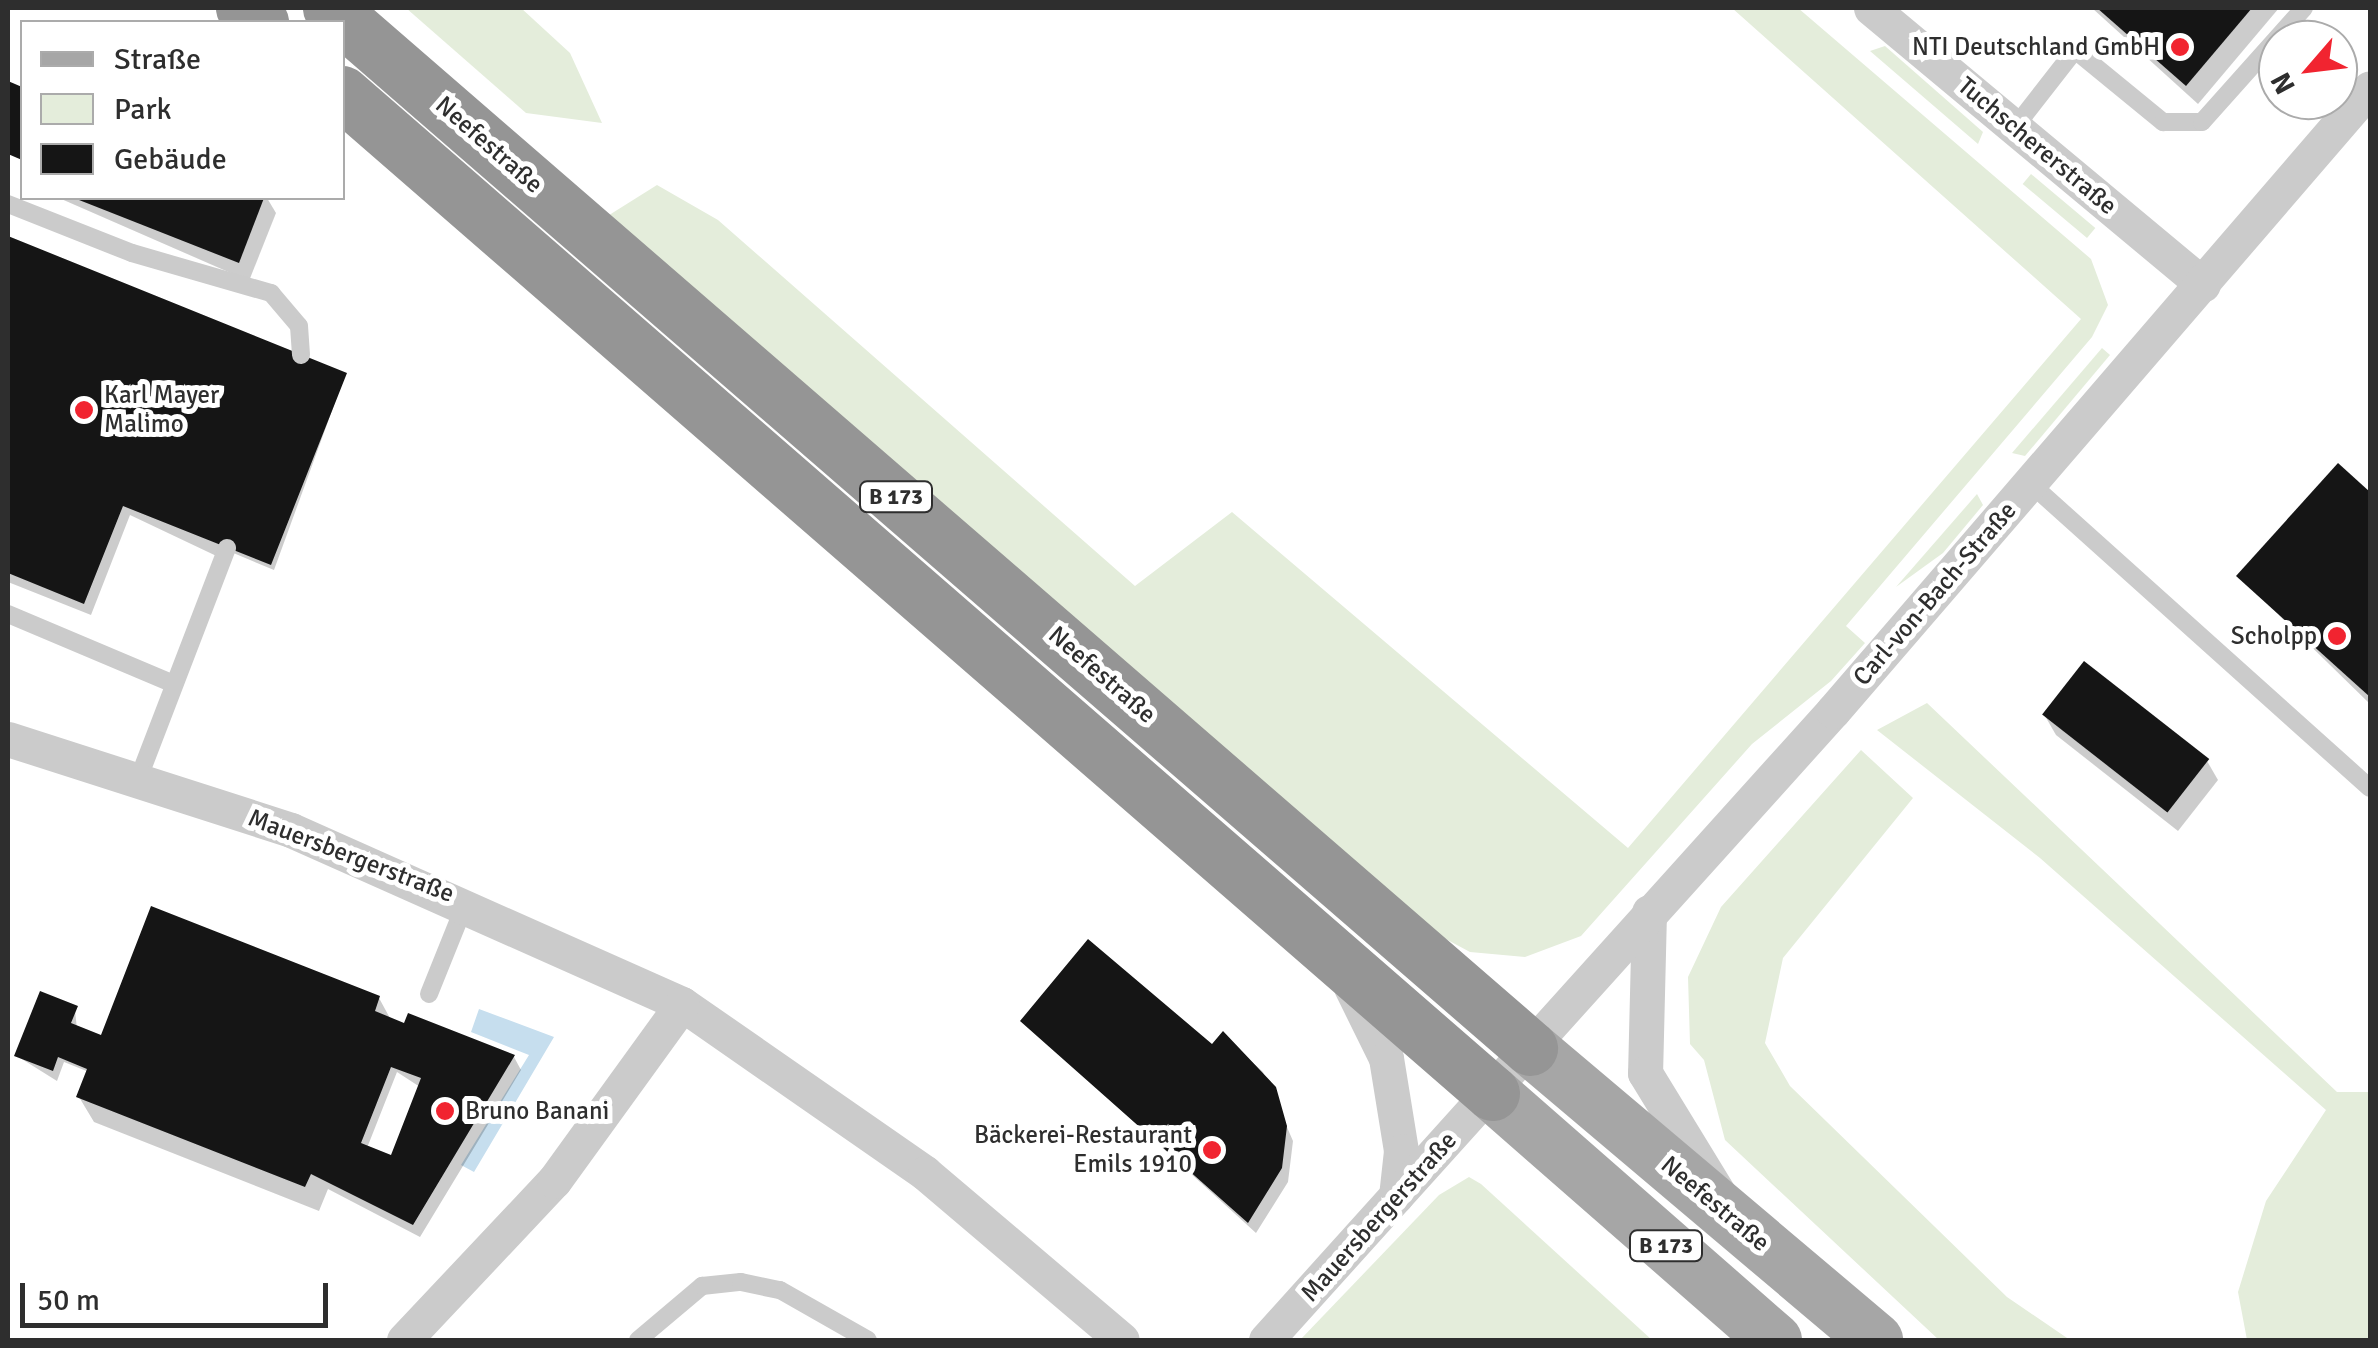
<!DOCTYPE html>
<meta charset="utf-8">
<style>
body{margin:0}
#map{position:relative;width:2378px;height:1348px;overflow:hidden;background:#fff;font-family:Signika,sans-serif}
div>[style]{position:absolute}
.green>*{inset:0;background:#e4eddb;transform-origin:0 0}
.water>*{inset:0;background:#c6deee}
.shadow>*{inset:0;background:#0003;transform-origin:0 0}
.building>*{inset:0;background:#151515;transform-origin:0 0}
.lane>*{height:18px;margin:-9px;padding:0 9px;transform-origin:9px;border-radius:9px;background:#cbcbcb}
.street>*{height:35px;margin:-17.5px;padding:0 17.5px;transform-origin:17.5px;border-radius:17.5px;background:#cbcbcb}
.primary>*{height:55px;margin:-27.5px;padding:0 27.5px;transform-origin:27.5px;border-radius:27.5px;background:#a6a6a6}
.highway>*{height:55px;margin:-27.5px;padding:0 27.5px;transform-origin:27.5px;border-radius:27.5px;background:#959595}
.dots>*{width:28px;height:28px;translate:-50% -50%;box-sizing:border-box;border:5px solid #fff;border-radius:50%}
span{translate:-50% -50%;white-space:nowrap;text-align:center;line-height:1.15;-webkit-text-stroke:10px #fff;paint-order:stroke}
.shield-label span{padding:2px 8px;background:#fff;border:2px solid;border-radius:8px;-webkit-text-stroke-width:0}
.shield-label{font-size:22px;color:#2e2e2e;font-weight:700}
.poi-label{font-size:25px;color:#2e2e2e}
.right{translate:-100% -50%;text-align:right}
.left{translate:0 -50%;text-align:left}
.street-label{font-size:25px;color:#2e2e2e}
.frame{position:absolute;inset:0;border:10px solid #2e2e2e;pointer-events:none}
.legend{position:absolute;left:20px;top:20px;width:325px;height:180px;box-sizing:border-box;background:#fff;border:2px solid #ababab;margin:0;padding:12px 18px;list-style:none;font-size:30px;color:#2e2e2e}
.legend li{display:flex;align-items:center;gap:20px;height:50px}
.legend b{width:50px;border:2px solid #ababab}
.north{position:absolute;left:2258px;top:20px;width:100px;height:100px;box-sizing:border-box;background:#fff;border:2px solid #ababab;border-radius:50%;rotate:242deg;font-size:28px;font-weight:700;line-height:40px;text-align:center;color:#2e2e2e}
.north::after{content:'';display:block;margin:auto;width:35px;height:45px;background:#f12430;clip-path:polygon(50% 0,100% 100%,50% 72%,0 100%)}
.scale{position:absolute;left:20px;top:1283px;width:308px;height:45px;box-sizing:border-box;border:5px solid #2e2e2e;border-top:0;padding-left:12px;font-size:30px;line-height:35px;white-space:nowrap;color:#2e2e2e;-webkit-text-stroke:8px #fff;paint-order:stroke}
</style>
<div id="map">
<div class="green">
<i style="clip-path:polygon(406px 8px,521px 8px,570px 53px,602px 123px,526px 113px)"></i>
<i style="clip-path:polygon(1732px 8px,1798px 8px,2091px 259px,2108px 305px,2092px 337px,1846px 626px,1865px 643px,1831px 681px,1752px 744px,1581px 936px,1525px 957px,1470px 952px,1442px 937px,606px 217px,657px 185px,718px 220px,1135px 586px,1232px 512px,1628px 848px,2081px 319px)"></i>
<i style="clip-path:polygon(1885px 46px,1983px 132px,1978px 144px,1870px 51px)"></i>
<i style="left:2031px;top:174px;width:84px;height:13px;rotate:40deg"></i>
<i style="clip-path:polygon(2102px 348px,2110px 355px,2025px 456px,2012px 453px)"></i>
<i style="clip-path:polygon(1977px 494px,1983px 505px,1943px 553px,1896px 587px)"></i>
<i style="clip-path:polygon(1927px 703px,2337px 1092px,2370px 1092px,2370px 1340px,2247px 1340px,2238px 1292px,2266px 1201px,2326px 1110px,2040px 858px,1877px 730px)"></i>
<i style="clip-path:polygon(1861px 750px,1913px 798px,1783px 958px,1765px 1043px,1790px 1086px,2007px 1297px,2070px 1340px,1939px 1340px,1725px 1140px,1704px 1060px,1690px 1044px,1688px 977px,1721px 907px)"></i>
<i style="clip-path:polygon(1469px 1177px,1481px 1184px,1652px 1340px,1300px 1340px,1439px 1195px)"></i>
</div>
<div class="water">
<i style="clip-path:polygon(479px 1009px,554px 1037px,474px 1172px,461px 1165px,529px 1055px,471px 1032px)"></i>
</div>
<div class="shadow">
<i style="clip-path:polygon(2092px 8px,2279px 8px,2198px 104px)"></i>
<i style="left:8px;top:84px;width:15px;height:80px;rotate:23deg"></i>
<i style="clip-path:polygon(59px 198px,267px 198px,276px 213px,249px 281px)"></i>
<i style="clip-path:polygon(8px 239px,345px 375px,274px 570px,231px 552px,227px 561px,130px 515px,91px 615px,8px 582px)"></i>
<i style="clip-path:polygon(2338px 466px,2370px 495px,2370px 704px,2239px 576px)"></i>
<i style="clip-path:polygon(2045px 716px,2207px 761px,2218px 780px,2178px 831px,2056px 735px)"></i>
<i style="clip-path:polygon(evenodd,379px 998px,391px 1020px,514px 1057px,521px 1070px,420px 1237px,328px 1189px,319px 1211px,94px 1122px,79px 1097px,89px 1072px,64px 1062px,57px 1081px,17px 1056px,75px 1010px,77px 1029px,102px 1038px,379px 998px,397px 1072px,420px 1087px,392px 1158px,367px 1148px,397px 1072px)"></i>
<i style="clip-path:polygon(1023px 1021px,1212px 1048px,1223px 1035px,1263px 1072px,1293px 1141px,1288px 1182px,1256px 1233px)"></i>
</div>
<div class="building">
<i style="clip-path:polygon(2097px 8px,2252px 8px,2186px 86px)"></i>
<i style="clip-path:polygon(8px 81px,22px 87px,22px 160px,8px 154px)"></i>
<i style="clip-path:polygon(74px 198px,264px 198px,239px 263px)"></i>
<i style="clip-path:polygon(8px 236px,347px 373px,271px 565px,123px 506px,84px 604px,8px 573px)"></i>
<i style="clip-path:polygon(2338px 463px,2370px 492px,2370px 697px,2236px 576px)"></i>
<i style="left:2084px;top:661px;width:159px;height:68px;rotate:38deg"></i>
<i style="clip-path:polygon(evenodd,151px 906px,380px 996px,375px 1011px,404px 1023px,408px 1013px,515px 1055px,413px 1225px,311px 1174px,305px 1187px,76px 1097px,87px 1069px,58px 1057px,53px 1071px,14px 1056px,40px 991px,78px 1006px,71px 1023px,101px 1035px,151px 906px,391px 1067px,421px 1078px,391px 1155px,361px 1143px,391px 1067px)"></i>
<i style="clip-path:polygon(1088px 939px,1212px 1044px,1223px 1031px,1276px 1087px,1287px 1126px,1282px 1168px,1248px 1223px,1020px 1021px)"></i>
</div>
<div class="lane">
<i style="left:2015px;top:127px;width:98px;rotate:-52.1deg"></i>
<i style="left:2075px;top:50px;width:114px;rotate:39.3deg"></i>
<i style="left:2163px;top:122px;width:39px"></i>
<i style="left:2202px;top:122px;width:153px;rotate:-48.2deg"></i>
<i style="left:8px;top:204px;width:133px;rotate:21.6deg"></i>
<i style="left:132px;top:253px;width:145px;rotate:16.1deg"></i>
<i style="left:271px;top:293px;width:43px;rotate:49.7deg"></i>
<i style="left:299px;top:326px;width:29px;rotate:86deg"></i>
<i style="left:2031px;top:484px;width:455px;rotate:41.9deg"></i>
<i style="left:8px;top:614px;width:180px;rotate:22.9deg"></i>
<i style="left:141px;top:772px;width:240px;rotate:-69deg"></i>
<i style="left:429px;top:994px;width:99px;rotate:-68.1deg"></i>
<i style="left:638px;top:1340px;width:84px;rotate:-40.2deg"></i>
<i style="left:702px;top:1286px;width:39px;rotate:-6deg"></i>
<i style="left:741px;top:1282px;width:40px;rotate:12deg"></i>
<i style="left:780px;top:1290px;width:101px;rotate:29.6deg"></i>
</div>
<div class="street">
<i style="left:1871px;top:8px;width:432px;rotate:39.8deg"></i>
<i style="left:8px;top:739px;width:297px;rotate:17.8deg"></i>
<i style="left:291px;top:830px;width:428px;rotate:24deg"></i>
<i style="left:682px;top:1004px;width:296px;rotate:34.8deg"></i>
<i style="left:925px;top:1173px;width:258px;rotate:40.3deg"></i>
<i style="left:1649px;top:912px;width:161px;rotate:91.4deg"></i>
<i style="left:1645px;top:1073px;width:142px;rotate:58.6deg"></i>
<i style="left:1351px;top:987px;width:79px;rotate:63.8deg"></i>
<i style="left:1386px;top:1058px;width:94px;rotate:80.8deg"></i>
<i style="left:1401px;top:1151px;width:45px;rotate:96.3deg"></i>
<i style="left:404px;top:1340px;width:219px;rotate:-46.7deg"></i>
<i style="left:554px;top:1181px;width:218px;rotate:-54.1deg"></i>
<i style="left:1266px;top:1340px;width:847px;rotate:-47.97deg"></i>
<i style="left:1833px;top:711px;width:822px;rotate:-49.24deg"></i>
</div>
<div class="primary">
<i style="left:1530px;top:1048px;width:452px;rotate:40.2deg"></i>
<i style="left:1492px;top:1093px;width:375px;rotate:41.2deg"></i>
</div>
<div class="highway">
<i style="left:243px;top:8px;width:23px;rotate:38deg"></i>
<i style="left:330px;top:8px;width:1588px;rotate:40.91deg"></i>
<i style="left:342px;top:93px;width:1524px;rotate:41.01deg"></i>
</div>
<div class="dots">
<i style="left:2180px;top:47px;background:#f12430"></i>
<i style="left:84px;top:410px;background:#f12430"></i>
<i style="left:2337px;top:636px;background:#f12430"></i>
<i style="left:445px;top:1111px;background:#f12430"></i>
<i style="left:1212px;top:1150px;background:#f12430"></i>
</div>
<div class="shield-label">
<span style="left:896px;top:497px">B 173</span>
<span style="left:1666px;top:1246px">B 173</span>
</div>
<div class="poi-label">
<span class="right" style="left:2160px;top:47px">NTI Deutschland GmbH</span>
<span class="left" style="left:104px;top:410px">Karl Mayer<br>Malimo</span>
<span class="right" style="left:2317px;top:636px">Scholpp</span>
<span class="left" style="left:465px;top:1111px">Bruno Banani</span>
<span class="right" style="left:1192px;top:1150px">Bäckerei-Restaurant<br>Emils 1910</span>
</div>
<div class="street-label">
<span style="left:489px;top:145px;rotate:41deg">Neefestraße</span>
<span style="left:2037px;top:146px;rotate:40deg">Tuchschererstraße</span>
<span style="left:1935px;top:594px;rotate:-49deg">Carl-von-Bach-Straße</span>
<span style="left:1102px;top:675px;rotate:41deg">Neefestraße</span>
<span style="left:351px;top:856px;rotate:21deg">Mauersbergerstraße</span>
<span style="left:1715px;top:1204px;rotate:40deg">Neefestraße</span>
<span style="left:1379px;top:1217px;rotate:-48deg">Mauersbergerstraße</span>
</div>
<div class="frame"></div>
<ul class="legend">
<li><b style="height:12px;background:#a6a6a6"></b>Straße</li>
<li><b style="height:28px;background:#e4eddb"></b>Park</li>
<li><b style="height:28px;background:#151515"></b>Gebäude</li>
</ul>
<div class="north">N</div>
<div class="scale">50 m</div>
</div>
